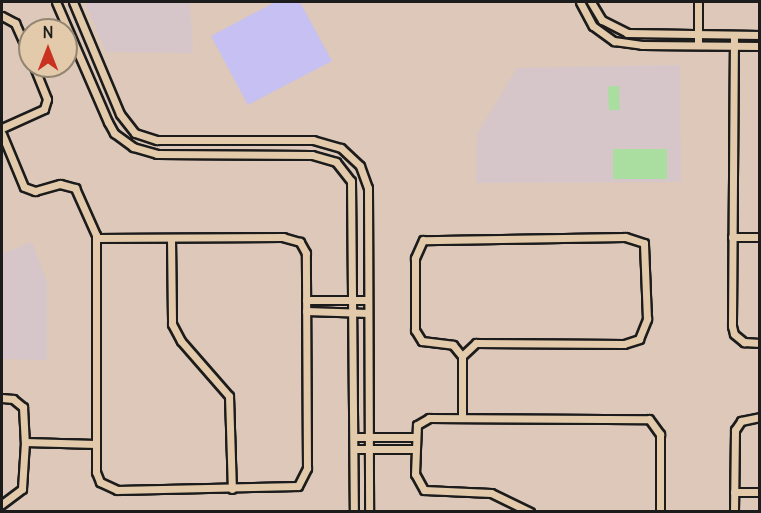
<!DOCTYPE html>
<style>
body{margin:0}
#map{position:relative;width:761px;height:513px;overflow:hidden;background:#ddc8b9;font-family:Delius,sans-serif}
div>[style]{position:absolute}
.built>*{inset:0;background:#d6c6ca}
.green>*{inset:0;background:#aadea0;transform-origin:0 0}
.building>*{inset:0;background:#c7c0f2}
.roads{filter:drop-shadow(2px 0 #1c1c1c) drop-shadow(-2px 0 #1c1c1c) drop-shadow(0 2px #1c1c1c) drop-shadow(0 -2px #1c1c1c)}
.minor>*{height:7px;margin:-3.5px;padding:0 3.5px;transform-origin:3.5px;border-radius:3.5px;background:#e2caab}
span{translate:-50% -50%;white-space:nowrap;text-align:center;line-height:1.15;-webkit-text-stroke:4.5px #e2caab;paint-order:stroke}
.frame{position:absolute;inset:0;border:3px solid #1c1c1c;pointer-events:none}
.north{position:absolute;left:18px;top:18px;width:60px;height:60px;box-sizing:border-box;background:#e2caab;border:2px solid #938472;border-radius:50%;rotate:0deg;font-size:16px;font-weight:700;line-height:24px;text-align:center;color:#1c1c1c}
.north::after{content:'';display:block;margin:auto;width:21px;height:27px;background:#c8321e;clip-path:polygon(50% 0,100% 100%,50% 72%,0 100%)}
</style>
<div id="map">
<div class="built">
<i style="clip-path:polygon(85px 2px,190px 2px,193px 53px,106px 52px)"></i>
<i style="clip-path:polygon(680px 65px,681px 182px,476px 183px,477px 134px,517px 68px)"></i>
<i style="clip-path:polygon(32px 242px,47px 282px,47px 360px,2px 359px,2px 254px)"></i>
</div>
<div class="green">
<i style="left:619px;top:86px;width:24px;height:11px;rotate:88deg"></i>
<i style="left:613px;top:149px;width:54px;height:30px"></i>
</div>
<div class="building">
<i style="clip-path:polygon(275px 2px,300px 2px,332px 61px,248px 105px,211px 36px)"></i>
</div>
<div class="roads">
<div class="minor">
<i style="left:56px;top:2px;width:131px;rotate:66.6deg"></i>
<i style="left:108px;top:122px;width:13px;rotate:61deg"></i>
<i style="left:114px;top:133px;width:24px;rotate:36deg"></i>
<i style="left:133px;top:147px;width:25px;rotate:16deg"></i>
<i style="left:157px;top:154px;width:155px;rotate:0.4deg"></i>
<i style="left:312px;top:155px;width:25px;rotate:16deg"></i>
<i style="left:336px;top:162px;width:24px;rotate:52deg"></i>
<i style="left:351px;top:181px;width:331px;rotate:89.5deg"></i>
<i style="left:73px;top:2px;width:121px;rotate:67.2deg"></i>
<i style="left:120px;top:114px;width:24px;rotate:52deg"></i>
<i style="left:135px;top:133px;width:23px;rotate:18deg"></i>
<i style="left:157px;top:140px;width:156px"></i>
<i style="left:313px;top:140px;width:29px;rotate:16deg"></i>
<i style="left:341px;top:148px;width:26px;rotate:43deg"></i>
<i style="left:360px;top:166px;width:23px;rotate:70deg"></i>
<i style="left:368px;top:188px;width:324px;rotate:89.8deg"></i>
<i style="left:580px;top:2px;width:27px;rotate:62deg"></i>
<i style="left:593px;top:26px;width:26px;rotate:36deg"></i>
<i style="left:614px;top:41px;width:28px;rotate:8deg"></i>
<i style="left:642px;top:45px;width:118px;rotate:0.5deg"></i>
<i style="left:591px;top:2px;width:21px;rotate:59deg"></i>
<i style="left:602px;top:20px;width:28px;rotate:27deg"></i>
<i style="left:627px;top:33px;width:133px;rotate:0.9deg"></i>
<i style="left:2px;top:16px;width:15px;rotate:28deg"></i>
<i style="left:15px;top:23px;width:37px;rotate:66deg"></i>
<i style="left:734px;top:35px;width:291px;rotate:90.4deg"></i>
<i style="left:732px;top:326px;width:8px;rotate:76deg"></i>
<i style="left:734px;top:334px;width:13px;rotate:39deg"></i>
<i style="left:744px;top:342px;width:16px;rotate:4deg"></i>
<i style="left:698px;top:45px;width:43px;rotate:-90deg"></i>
<i style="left:2px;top:128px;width:46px;rotate:-24.3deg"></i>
<i style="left:44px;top:109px;width:10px;rotate:-73deg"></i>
<i style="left:47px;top:99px;width:35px;rotate:-112deg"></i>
<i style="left:2px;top:134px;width:57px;rotate:67.5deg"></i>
<i style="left:24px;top:187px;width:12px;rotate:20deg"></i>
<i style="left:35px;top:191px;width:26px;rotate:-16deg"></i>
<i style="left:60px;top:184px;width:16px;rotate:15deg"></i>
<i style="left:75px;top:188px;width:51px;rotate:65.9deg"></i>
<i style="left:96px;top:235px;width:237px;rotate:90deg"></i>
<i style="left:96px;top:472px;width:11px;rotate:68deg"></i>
<i style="left:100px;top:482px;width:19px;rotate:25deg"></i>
<i style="left:117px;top:490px;width:181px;rotate:-1.3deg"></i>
<i style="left:298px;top:486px;width:20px;rotate:-63deg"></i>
<i style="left:307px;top:468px;width:215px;rotate:-90.3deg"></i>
<i style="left:306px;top:253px;width:13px;rotate:-119deg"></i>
<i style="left:300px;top:242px;width:18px;rotate:-164deg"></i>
<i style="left:283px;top:237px;width:187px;rotate:179.7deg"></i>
<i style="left:732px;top:237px;width:28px"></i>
<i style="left:171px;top:238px;width:86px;rotate:89.3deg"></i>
<i style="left:172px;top:324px;width:19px;rotate:62deg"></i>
<i style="left:181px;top:341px;width:73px;rotate:48.9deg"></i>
<i style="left:229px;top:396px;width:93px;rotate:88.2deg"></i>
<i style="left:306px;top:300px;width:62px"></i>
<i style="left:306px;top:311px;width:62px;rotate:1.8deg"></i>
<i style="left:2px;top:398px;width:11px;rotate:5deg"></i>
<i style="left:13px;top:399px;width:13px;rotate:39deg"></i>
<i style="left:23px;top:407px;width:35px;rotate:87deg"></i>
<i style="left:25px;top:442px;width:47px;rotate:93.7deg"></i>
<i style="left:22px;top:489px;width:25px;rotate:143deg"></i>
<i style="left:462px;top:418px;width:62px;rotate:-90deg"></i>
<i style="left:462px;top:356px;width:19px;rotate:-43deg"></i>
<i style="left:476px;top:343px;width:148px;rotate:0.4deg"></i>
<i style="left:624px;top:344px;width:16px;rotate:-18deg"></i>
<i style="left:639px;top:339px;width:22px;rotate:-68deg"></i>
<i style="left:647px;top:319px;width:76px;rotate:-92.3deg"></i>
<i style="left:644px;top:243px;width:20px;rotate:-162deg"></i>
<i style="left:625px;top:237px;width:202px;rotate:179.1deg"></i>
<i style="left:423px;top:240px;width:20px;rotate:114deg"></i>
<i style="left:415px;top:258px;width:72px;rotate:90deg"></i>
<i style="left:415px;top:330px;width:13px;rotate:58deg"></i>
<i style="left:422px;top:341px;width:31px;rotate:7deg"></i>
<i style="left:453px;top:345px;width:14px;rotate:51deg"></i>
<i style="left:354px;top:437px;width:61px"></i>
<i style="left:25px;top:442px;width:71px;rotate:1.6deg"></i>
<i style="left:354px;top:449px;width:61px"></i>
<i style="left:734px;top:492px;width:26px"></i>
<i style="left:530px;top:512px;width:43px;rotate:-154deg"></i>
<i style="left:491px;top:493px;width:67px;rotate:-177.4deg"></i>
<i style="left:424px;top:490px;width:18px;rotate:-119deg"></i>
<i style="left:415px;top:474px;width:49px;rotate:-87.7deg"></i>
<i style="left:417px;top:425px;width:14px;rotate:-30deg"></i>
<i style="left:429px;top:418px;width:220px;rotate:0.3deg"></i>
<i style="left:649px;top:419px;width:19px;rotate:54deg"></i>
<i style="left:660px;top:434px;width:78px;rotate:90deg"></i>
<i style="left:734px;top:512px;width:82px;rotate:-89.3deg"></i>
<i style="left:735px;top:430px;width:11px;rotate:-56deg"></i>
<i style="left:741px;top:421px;width:19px;rotate:-12deg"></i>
</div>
</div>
<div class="frame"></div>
<div class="north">N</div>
</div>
